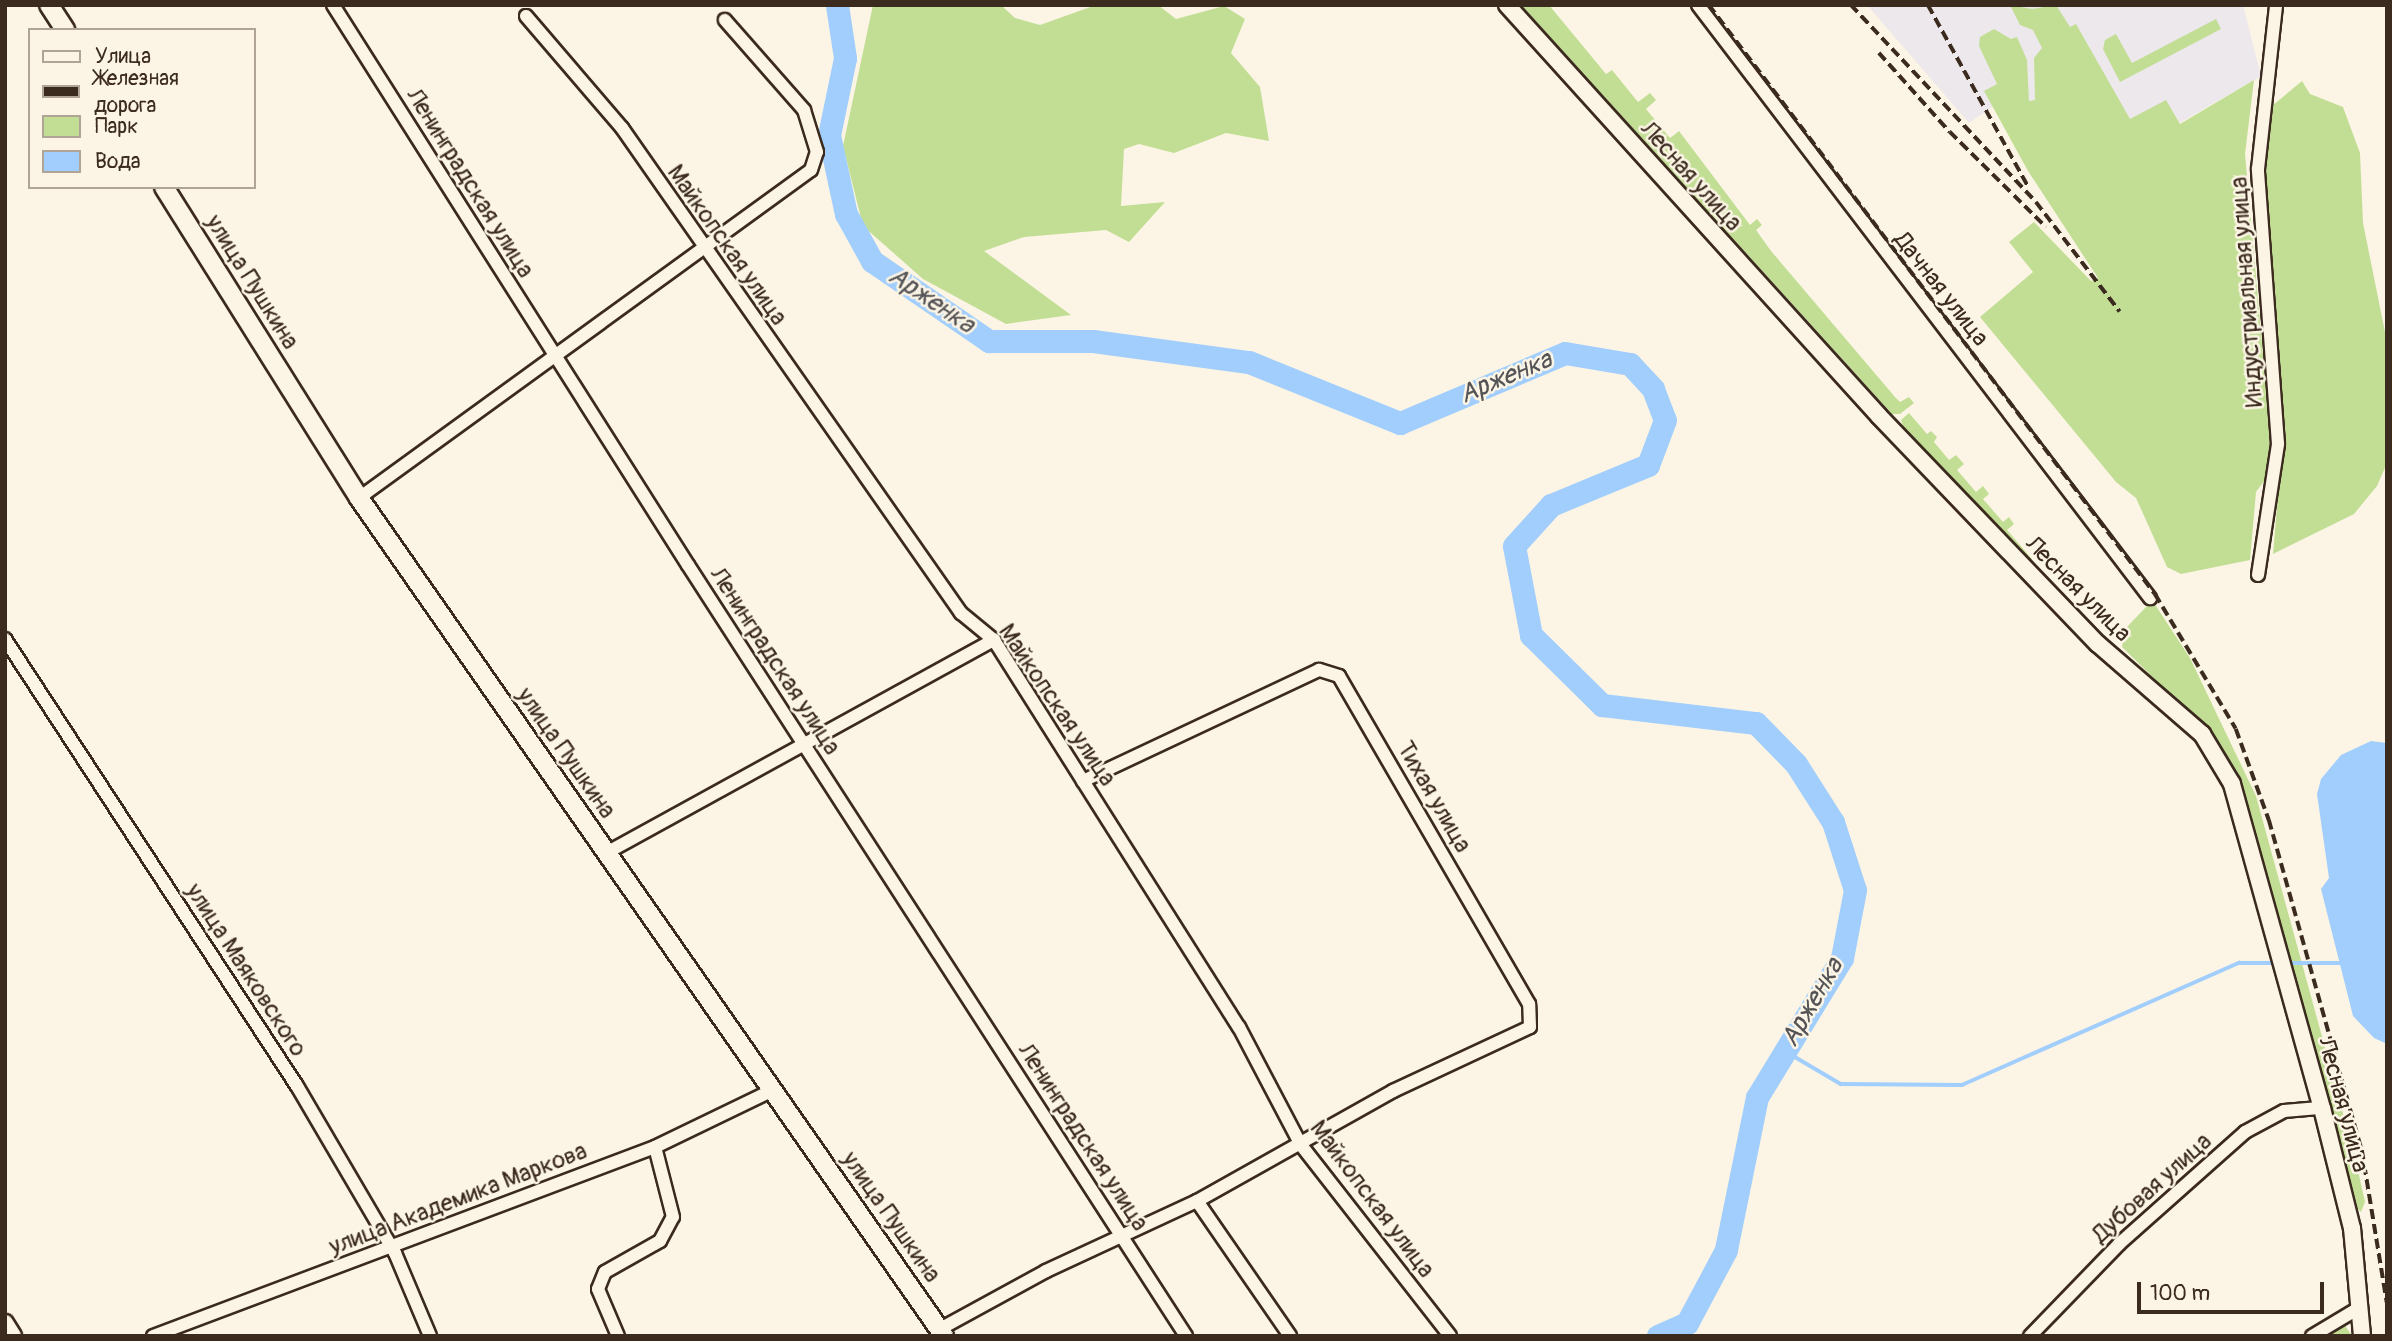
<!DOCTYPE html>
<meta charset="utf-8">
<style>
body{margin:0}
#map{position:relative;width:2392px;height:1341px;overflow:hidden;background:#fcf5e5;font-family:Pangolin,sans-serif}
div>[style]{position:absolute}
.built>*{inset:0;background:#ede8ec}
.green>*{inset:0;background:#c2de95}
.water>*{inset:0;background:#a1cefc}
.stream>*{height:3.5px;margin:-1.75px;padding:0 1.75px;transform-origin:1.75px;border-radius:1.75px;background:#a1cefc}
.river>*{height:23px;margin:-11.5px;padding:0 11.5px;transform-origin:11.5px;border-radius:11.5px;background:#a1cefc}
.roads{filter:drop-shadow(2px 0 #3b2a1e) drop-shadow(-2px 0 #3b2a1e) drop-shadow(0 2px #3b2a1e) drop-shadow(0 -2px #3b2a1e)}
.minor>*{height:12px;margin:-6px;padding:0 6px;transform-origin:6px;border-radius:6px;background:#fcf5e5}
.tertiary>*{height:16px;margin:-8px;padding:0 8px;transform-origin:8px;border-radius:8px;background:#fcf5e5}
.secondary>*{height:18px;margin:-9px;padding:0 9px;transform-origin:9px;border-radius:9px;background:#fcf5e5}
.rail>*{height:3.5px;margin-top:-1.75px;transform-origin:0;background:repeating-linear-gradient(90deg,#3b2a1e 0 10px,transparent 0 15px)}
span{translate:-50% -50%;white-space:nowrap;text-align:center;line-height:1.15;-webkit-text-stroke:5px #fcf5e5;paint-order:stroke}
.street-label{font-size:24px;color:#3b2a1e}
.water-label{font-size:26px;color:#545356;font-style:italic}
.frame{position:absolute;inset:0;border:7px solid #3b2a1e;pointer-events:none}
.legend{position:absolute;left:28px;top:28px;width:228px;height:161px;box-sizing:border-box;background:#fcf5e5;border:2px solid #afa495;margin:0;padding:9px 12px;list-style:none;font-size:21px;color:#3b2a1e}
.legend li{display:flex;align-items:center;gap:14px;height:35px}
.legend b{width:35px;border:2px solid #afa495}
.scale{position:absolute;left:2137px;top:1282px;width:187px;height:32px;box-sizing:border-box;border:4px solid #3b2a1e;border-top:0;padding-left:9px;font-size:21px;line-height:24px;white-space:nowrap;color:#3b2a1e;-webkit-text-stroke:5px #fcf5e5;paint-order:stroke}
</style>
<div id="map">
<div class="built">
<i style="clip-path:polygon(1867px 5px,2243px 5px,2261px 76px,2143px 144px,2008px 96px,1969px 123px)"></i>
</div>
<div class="green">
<i style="clip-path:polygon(873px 5px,1001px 5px,1015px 18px,1040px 25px,1096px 5px,1158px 5px,1176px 19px,1224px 6px,1245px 19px,1231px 53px,1260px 87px,1269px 141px,1226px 133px,1174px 153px,1139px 144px,1124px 149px,1121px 206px,1165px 202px,1129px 242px,1106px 230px,1024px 237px,984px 251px,1071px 315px,1006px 324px,923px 279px,863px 226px,843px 146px)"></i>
<i style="clip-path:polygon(1521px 5px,1549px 5px,1606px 74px,1612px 70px,1638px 102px,1650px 93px,1656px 100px,1646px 109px,1670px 138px,1679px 131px,1750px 225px,1757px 219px,1762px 225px,1756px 230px,1771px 251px,1895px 397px,1900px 402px,1909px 397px,1914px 403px,1900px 414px,1892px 414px)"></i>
<i style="clip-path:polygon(2010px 5px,2032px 9px,2056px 5px,2070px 27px,2076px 24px,2130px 119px,2166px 100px,2180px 124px,2254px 80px,2245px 154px,2271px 445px,2267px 477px,2256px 492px,2250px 560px,2181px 574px,2167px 567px,2136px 498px,2116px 482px,1980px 317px,2033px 272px,2009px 242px,2034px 222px,2091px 281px,2098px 278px,2028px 171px,1984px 91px,1997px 84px,1979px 46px,1980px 37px,1994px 29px,2011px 39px,2017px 37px,2027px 60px,2029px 101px,2035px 100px,2034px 58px,2042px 48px,2033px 30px,2020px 25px)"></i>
<i style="clip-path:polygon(2216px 19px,2221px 29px,2120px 82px,2103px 49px,2105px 40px,2116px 34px,2132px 63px)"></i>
<i style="clip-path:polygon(2302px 81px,2310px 94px,2343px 107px,2360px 153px,2363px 223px,2387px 342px,2387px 463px,2377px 486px,2354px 514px,2273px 554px,2284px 426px,2265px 178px,2272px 106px)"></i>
<i style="clip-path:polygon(1909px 413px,1927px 434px,1931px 431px,1937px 437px,1934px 442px,1949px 460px,1956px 455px,1964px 464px,1957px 470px,1976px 492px,1983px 486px,1989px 494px,1983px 499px,2003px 522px,2009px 517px,2014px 524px,2007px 530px,2032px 559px,2026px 561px,1903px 426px,1901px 420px)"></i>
<i style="clip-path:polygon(2147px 606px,2156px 606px,2190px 658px,2256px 796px,2354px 1153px,2365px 1202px,2361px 1212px,2352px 1203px,2254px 835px,2197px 721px,2122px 647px,2125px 629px)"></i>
<i style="clip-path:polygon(2344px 1324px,2352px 1336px,2318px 1336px)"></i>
</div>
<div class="water">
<i style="clip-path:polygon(2371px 741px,2387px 743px,2387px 1044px,2374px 1038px,2353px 1016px,2321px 889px,2329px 878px,2317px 794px,2321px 779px,2341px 755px)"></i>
</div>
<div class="stream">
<i style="left:2287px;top:963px;width:56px"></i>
<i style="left:1785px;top:1051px;width:65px;rotate:30.5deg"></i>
<i style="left:1841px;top:1084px;width:121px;rotate:0.5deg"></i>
<i style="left:1962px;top:1085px;width:303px;rotate:-23.8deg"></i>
<i style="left:2239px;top:963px;width:37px"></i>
</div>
<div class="river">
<i style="left:837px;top:5px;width:54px;rotate:81.4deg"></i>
<i style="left:845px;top:58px;width:79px;rotate:101.7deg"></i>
<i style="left:829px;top:135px;width:81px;rotate:77.9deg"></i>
<i style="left:846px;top:214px;width:54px;rotate:61deg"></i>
<i style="left:872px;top:261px;width:142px;rotate:34.4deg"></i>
<i style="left:989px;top:341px;width:104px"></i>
<i style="left:1093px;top:341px;width:157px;rotate:7.7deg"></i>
<i style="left:1249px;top:362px;width:163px;rotate:22deg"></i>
<i style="left:1400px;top:423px;width:179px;rotate:-23deg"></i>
<i style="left:1565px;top:353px;width:66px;rotate:9.6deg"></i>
<i style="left:1630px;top:364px;width:34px;rotate:47deg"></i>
<i style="left:1653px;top:389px;width:33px;rotate:69deg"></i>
<i style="left:1665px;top:420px;width:48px;rotate:110.7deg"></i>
<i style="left:1648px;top:465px;width:105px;rotate:157.6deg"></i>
<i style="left:1551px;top:505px;width:55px;rotate:132.1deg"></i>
<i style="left:1514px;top:546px;width:91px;rotate:79.2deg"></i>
<i style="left:1531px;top:635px;width:100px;rotate:44.6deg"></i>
<i style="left:1602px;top:705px;width:155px;rotate:6.7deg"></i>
<i style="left:1756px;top:723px;width:57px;rotate:45.7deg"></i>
<i style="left:1796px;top:764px;width:69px;rotate:57.5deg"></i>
<i style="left:1833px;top:822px;width:71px;rotate:72.1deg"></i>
<i style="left:1855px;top:890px;width:69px;rotate:100.8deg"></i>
<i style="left:1842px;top:958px;width:163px;rotate:121.4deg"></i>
<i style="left:1757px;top:1097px;width:156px;rotate:101.5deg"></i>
<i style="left:1726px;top:1250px;width:83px;rotate:118.1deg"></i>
<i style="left:1687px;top:1323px;width:32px;rotate:156deg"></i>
</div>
<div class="roads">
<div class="minor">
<i style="left:333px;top:5px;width:663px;rotate:57.63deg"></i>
<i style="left:688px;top:565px;width:918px;rotate:57.14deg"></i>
<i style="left:1698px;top:5px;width:746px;rotate:52.68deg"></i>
<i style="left:526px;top:16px;width:148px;rotate:49.4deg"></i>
<i style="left:622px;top:128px;width:592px;rotate:55.05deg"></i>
<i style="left:961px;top:613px;width:43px;rotate:39.3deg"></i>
<i style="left:994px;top:640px;width:458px;rotate:57.7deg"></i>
<i style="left:1239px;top:1027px;width:133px;rotate:62.3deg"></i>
<i style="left:1301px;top:1145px;width:242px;rotate:52deg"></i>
<i style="left:359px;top:498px;width:558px;rotate:-35.97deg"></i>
<i style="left:811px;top:170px;width:19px;rotate:-72deg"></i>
<i style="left:817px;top:152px;width:44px;rotate:-107.2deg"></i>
<i style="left:804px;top:110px;width:120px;rotate:-131.3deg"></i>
<i style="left:2258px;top:575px;width:133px;rotate:-81.3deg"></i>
<i style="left:2278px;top:444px;width:276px;rotate:-94.2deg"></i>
<i style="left:2258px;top:169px;width:165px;rotate:-83.7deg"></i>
<i style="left:5px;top:639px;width:534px;rotate:56.85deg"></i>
<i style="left:297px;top:1086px;width:194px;rotate:59.6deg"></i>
<i style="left:395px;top:1253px;width:90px;rotate:67.1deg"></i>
<i style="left:606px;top:853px;width:443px;rotate:-28.8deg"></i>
<i style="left:1197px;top:1201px;width:164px;rotate:55.4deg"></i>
<i style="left:940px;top:1329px;width:121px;rotate:-28.7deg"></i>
<i style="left:1046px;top:1271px;width:166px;rotate:-24.9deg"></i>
<i style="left:1197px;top:1201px;width:225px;rotate:-29.3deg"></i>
<i style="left:1393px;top:1091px;width:151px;rotate:-25deg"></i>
<i style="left:1530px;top:1027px;width:23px;rotate:-92deg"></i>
<i style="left:1529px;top:1004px;width:379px;rotate:-120.1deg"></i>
<i style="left:1339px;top:676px;width:21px;rotate:-163deg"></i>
<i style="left:1319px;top:670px;width:261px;rotate:154.8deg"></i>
<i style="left:153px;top:1336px;width:536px;rotate:-20.63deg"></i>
<i style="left:655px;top:1147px;width:131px;rotate:-25.8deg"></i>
<i style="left:618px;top:1336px;width:51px;rotate:-113.1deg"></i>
<i style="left:598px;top:1289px;width:18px;rotate:-68deg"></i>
<i style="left:605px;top:1272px;width:63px;rotate:-29.4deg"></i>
<i style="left:660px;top:1241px;width:27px;rotate:-62deg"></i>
<i style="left:673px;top:1217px;width:72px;rotate:-104.4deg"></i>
<i style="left:2030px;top:1336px;width:128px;rotate:-45.9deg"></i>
<i style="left:2119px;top:1244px;width:169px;rotate:-41.6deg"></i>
<i style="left:2245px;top:1132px;width:44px;rotate:-28.3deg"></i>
<i style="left:2284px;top:1111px;width:38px;rotate:-5deg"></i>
<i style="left:2312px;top:1336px;width:55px;rotate:-30.8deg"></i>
</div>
<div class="tertiary">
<i style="left:1507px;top:5px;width:554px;rotate:47.85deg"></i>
<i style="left:1879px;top:416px;width:316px;rotate:46.2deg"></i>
<i style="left:2098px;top:644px;width:138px;rotate:40.9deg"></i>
<i style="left:2202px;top:734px;width:58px;rotate:59deg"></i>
<i style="left:2232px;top:784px;width:336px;rotate:74.5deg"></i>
<i style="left:2322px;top:1108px;width:124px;rotate:76deg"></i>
<i style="left:2352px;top:1228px;width:108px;rotate:84.7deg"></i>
<i style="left:5px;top:1323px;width:15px;rotate:58deg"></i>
</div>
<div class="secondary">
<i style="left:49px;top:5px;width:30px;rotate:57deg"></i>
<i style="left:164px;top:187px;width:367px;rotate:57.9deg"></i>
<i style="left:359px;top:498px;width:1022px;rotate:55.08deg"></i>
</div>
</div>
<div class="rail">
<i style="left:1709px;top:5px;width:739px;rotate:52.87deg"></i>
<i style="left:2155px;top:594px;width:157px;rotate:59deg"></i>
<i style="left:2236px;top:729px;width:97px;rotate:70.1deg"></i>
<i style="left:2269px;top:820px;width:343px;rotate:74.3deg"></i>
<i style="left:2362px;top:1150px;width:155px;rotate:80.7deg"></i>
<i style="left:1851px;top:5px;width:270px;rotate:46.8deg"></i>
<i style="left:2036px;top:202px;width:138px;rotate:52.6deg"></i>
<i style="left:1928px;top:5px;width:207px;rotate:61.1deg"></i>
<i style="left:1879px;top:53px;width:106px;rotate:48.1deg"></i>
<i style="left:1950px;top:132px;width:135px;rotate:44.7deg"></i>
</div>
<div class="street-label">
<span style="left:1691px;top:176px;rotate:48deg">Лесная улица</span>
<span style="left:470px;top:183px;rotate:58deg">Ленинградская улица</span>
<span style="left:727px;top:245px;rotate:55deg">Майкопская улица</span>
<span style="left:252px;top:282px;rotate:58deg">улица Пушкина</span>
<span style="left:1941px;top:289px;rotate:52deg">Дачная улица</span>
<span style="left:2247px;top:292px;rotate:-94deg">Индустриальная улица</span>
<span style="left:2078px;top:589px;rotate:45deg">Лесная улица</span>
<span style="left:775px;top:661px;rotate:57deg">Ленинградская улица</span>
<span style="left:1057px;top:705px;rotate:56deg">Майкопская улица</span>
<span style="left:566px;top:753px;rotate:55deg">улица Пушкина</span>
<span style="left:1434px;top:797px;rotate:60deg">Тихая улица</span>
<span style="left:246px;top:970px;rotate:57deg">улица Маяковского</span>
<span style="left:2343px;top:1105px;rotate:75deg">Лесная улица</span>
<span style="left:1083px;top:1137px;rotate:57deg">Ленинградская улица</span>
<span style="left:2152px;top:1188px;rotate:-42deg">Дубовая улица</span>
<span style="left:458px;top:1199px;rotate:-21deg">улица Академика Маркова</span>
<span style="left:1372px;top:1199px;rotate:53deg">Майкопская улица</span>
<span style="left:891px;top:1217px;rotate:55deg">улица Пушкина</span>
</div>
<div class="water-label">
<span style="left:931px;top:301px;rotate:34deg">Арженка</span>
<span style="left:1506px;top:378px;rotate:-23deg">Арженка</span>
<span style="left:1813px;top:1003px;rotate:-60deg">Арженка</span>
</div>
<div class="frame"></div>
<ul class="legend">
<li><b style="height:9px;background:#fcf5e5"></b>Улица</li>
<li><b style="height:9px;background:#3b2a1e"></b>Железная дорога</li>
<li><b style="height:19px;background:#c2de95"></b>Парк</li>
<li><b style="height:19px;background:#a1cefc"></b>Вода</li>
</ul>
<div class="scale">100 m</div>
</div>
